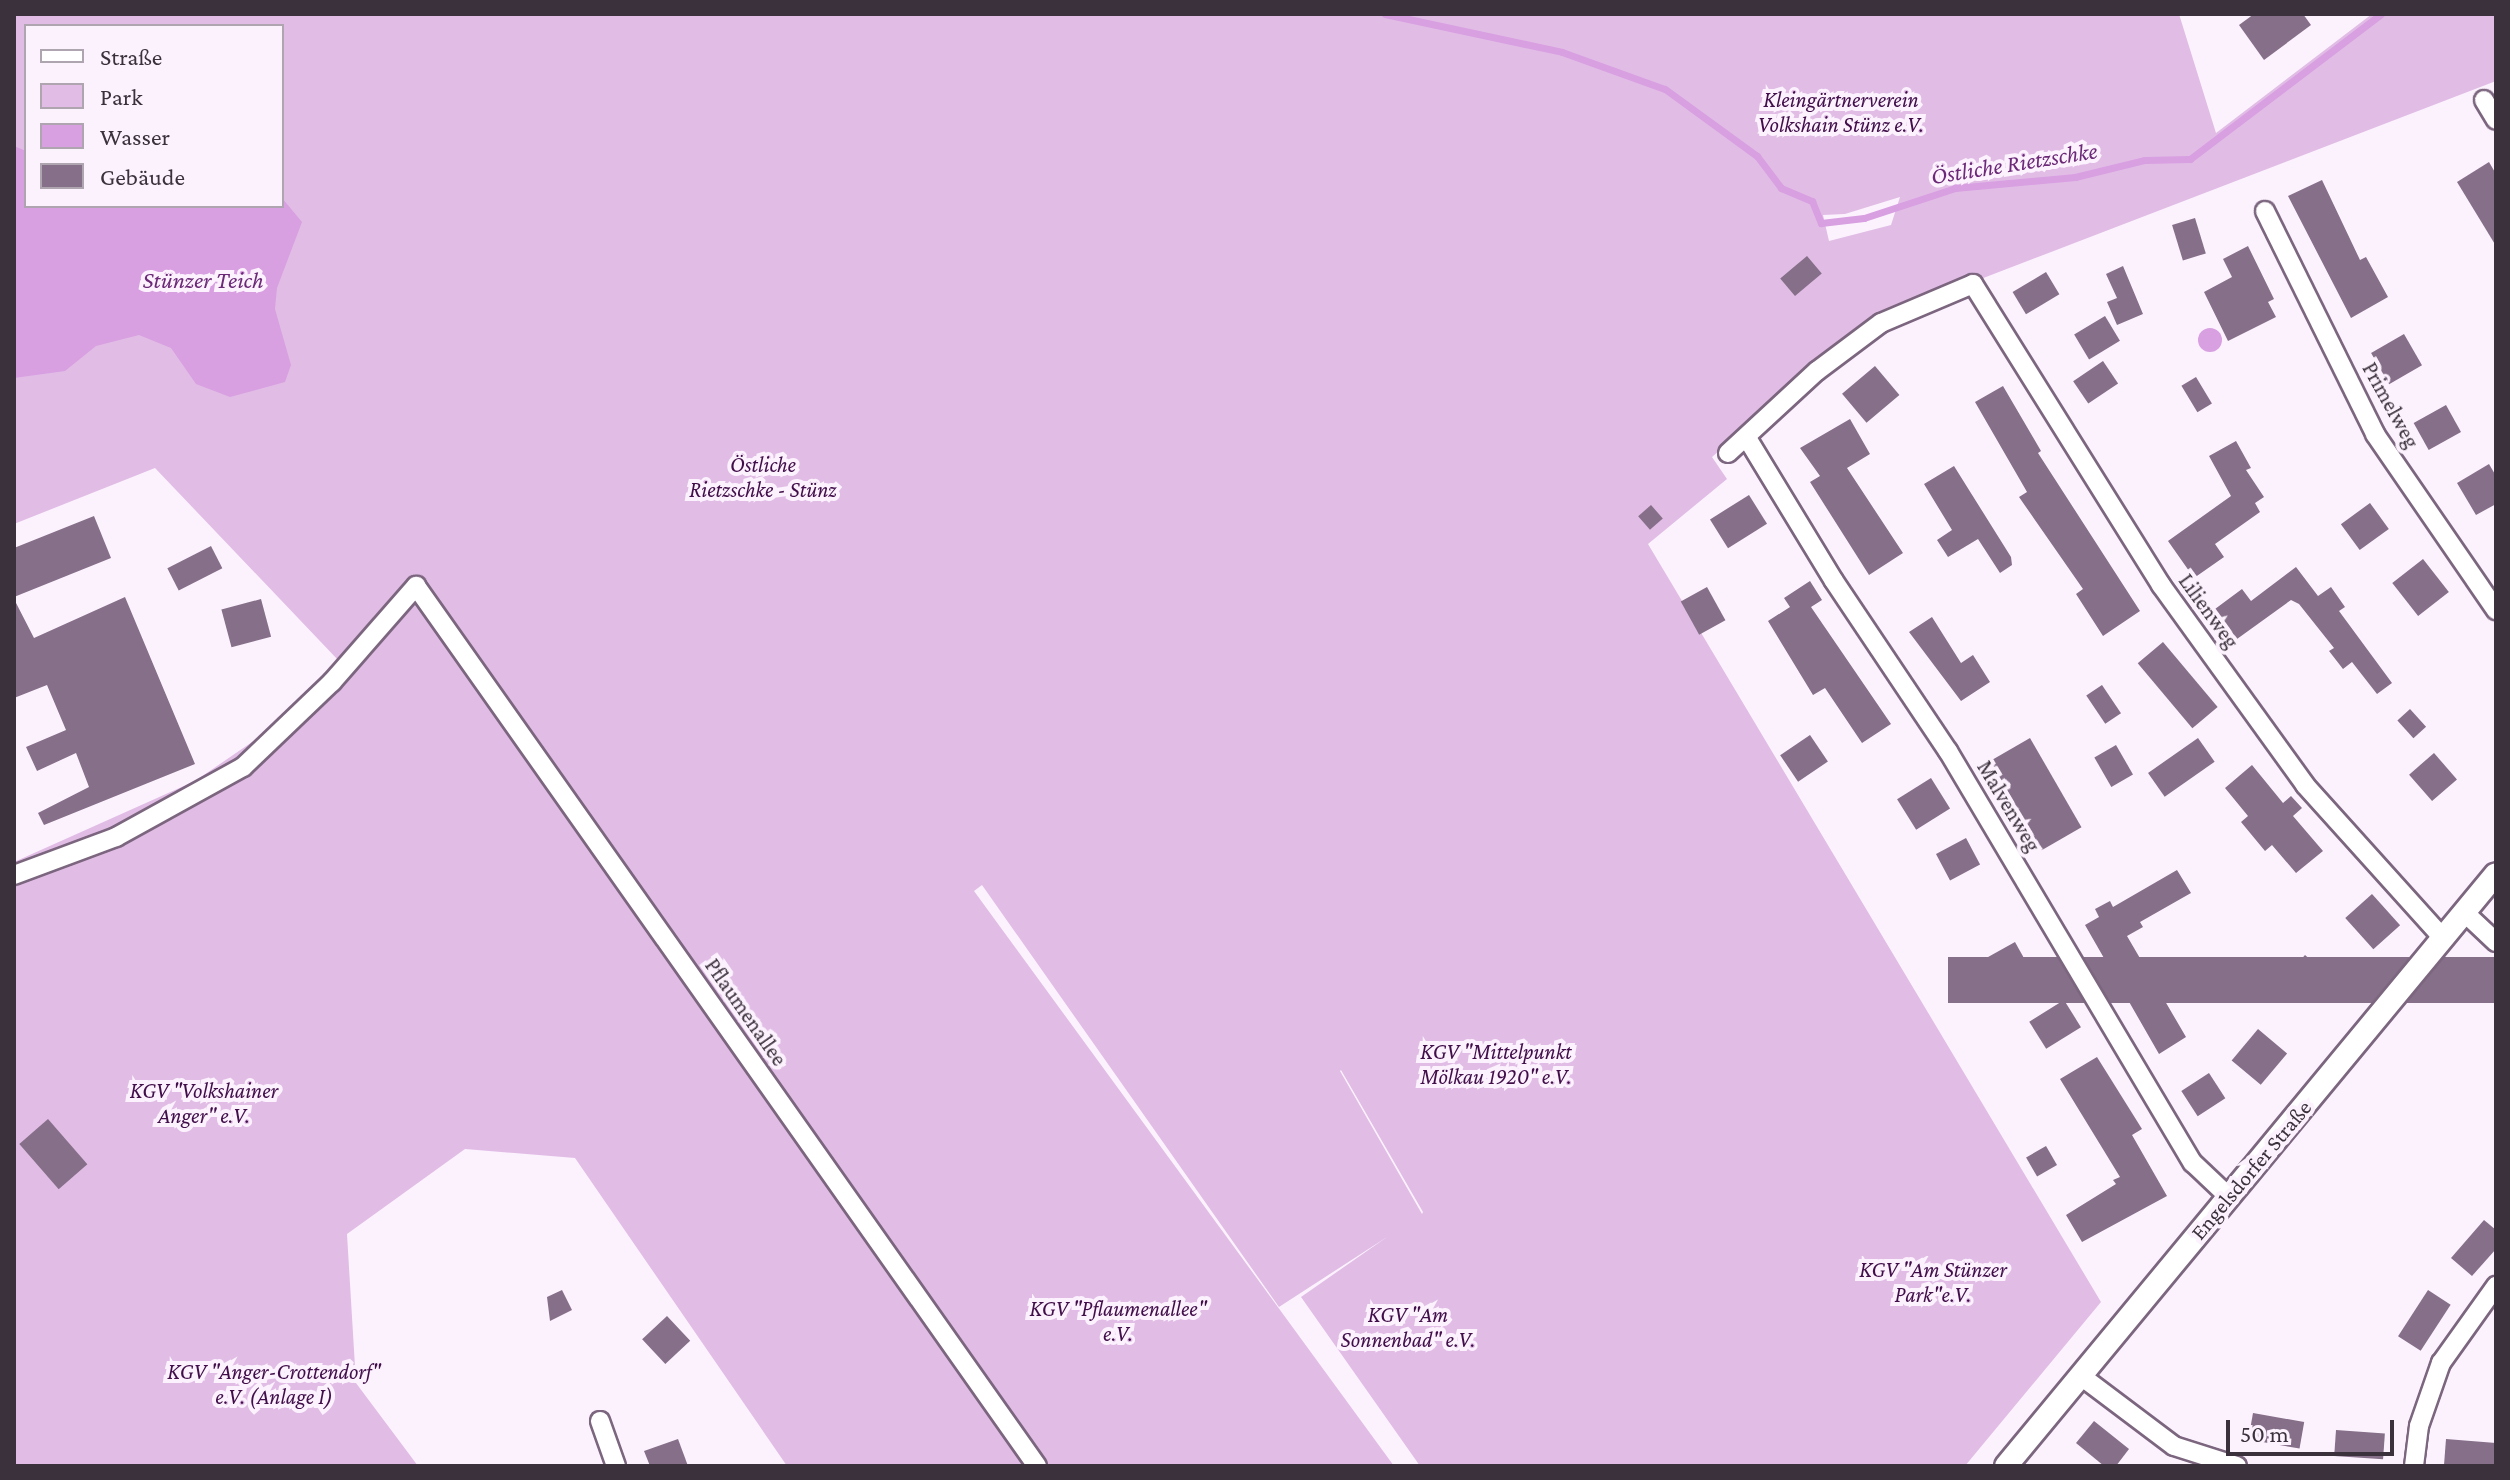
<!DOCTYPE html>
<meta charset="utf-8">
<style>
body{margin:0}
#map{position:relative;width:2510px;height:1480px;overflow:hidden;background:#fcf2fe;font-family:"Crimson Pro",serif}
div>[style]{position:absolute}
.green>*{inset:0;background:#e1bde6}
.water>*{inset:0;background:#d89fe1}
.round{border-radius:50%}
.stream>*{height:7px;margin:-3.5px;padding:0 3.5px;transform-origin:3.5px;border-radius:3.5px;background:#d89fe1}
.building>*{inset:0;background:#866f89;transform-origin:0 0}
.roads{filter:drop-shadow(2px 0 #7c667f) drop-shadow(-2px 0 #7c667f) drop-shadow(0 2px #7c667f) drop-shadow(0 -2px #7c667f)}
.minor>*{height:18px;margin:-9px;padding:0 9px;transform-origin:9px;border-radius:9px;background:#fff}
.tertiary>*{height:22px;margin:-11px;padding:0 11px;transform-origin:11px;border-radius:11px;background:#fff}
span{translate:-50% -50%;white-space:nowrap;text-align:center;line-height:1.15;-webkit-text-stroke:8px #fcf2fe;paint-order:stroke}
.park-label{font-size:22px;color:#410e4a;font-style:italic}
.street-label{font-size:22px;color:#3b313d}
.water-label{font-size:24px;color:#6c2977;font-style:italic}
.frame{position:absolute;inset:0;border:16px solid #3b313d;pointer-events:none}
.legend{position:absolute;left:24px;top:24px;width:260px;height:184px;box-sizing:border-box;background:#fcf2fe;border:2px solid #afa5b1;margin:0;padding:10px 14px;list-style:none;font-size:24px;color:#3b313d}
.legend li{display:flex;align-items:center;gap:16px;height:40px}
.legend b{width:40px;border:2px solid #afa5b1}
.scale{position:absolute;left:2226px;top:1420px;width:168px;height:36px;box-sizing:border-box;border:4px solid #3b313d;border-top:0;padding-left:10px;font-size:24px;line-height:28px;white-space:nowrap;color:#3b313d;-webkit-text-stroke:6px #fcf2fe;paint-order:stroke}
</style>
<div id="map">
<div class="green">
<i style="clip-path:polygon(evenodd,14px 14px,2179px 14px,2216px 133px,2372px 14px,2496px 14px,2496px 81px,1869px 322px,1712px 457px,1727px 479px,1648px 544px,2101px 1302px,1965px 1466px,1420px 1466px,1301px 1297px,1387px 1237px,1279px 1307px,982px 885px,974px 891px,1394px 1466px,787px 1466px,575px 1158px,465px 1149px,347px 1234px,356px 1383px,418px 1466px,14px 1466px,14px 862px,195px 781px,258px 738px,338px 660px,155px 468px,14px 524px,14px 14px,26px 26px,282px 26px,282px 206px,26px 206px,26px 26px,14px 14px,1900px 197px,1891px 225px,1829px 241px,1823px 215px,1845px 214px,1900px 197px,14px 14px,1341px 1070px,1423px 1212px,1422px 1214px,1340px 1071px,1341px 1070px)"></i>
</div>
<div class="water">
<i style="clip-path:polygon(14px 146px,26px 151px,26px 206px,282px 206px,282px 198px,302px 222px,277px 288px,275px 309px,291px 365px,285px 382px,230px 397px,196px 384px,171px 348px,139px 335px,96px 346px,65px 371px,14px 378px)"></i>
<i class="round" style="left:2198px;top:328px;width:24px;height:24px"></i>
</div>
<div class="stream">
<i style="left:1385px;top:14px;width:181px;rotate:12.1deg"></i>
<i style="left:1562px;top:52px;width:109px;rotate:19.8deg"></i>
<i style="left:1665px;top:89px;width:114px;rotate:36.1deg"></i>
<i style="left:1757px;top:156px;width:40px;rotate:53deg"></i>
<i style="left:1781px;top:188px;width:34px;rotate:23deg"></i>
<i style="left:1812px;top:201px;width:24px;rotate:68deg"></i>
<i style="left:1821px;top:223px;width:43px;rotate:-6.6deg"></i>
<i style="left:1864px;top:218px;width:96px;rotate:-18.2deg"></i>
<i style="left:1955px;top:188px;width:121px;rotate:-5.2deg"></i>
<i style="left:2075px;top:177px;width:72px;rotate:-13.7deg"></i>
<i style="left:2145px;top:160px;width:45px;rotate:-1.3deg"></i>
<i style="left:2190px;top:159px;width:240px;rotate:-37.2deg"></i>
</div>
<div class="building">
<i style="clip-path:polygon(2254px 14px,2303px 14px,2311px 25px,2264px 60px,2239px 25px)"></i>
<i style="clip-path:polygon(2489px 162px,2496px 174px,2496px 246px,2457px 182px)"></i>
<i style="clip-path:polygon(2322px 180px,2360px 260px,2366px 257px,2388px 297px,2351px 318px,2288px 196px)"></i>
<i style="left:2195px;top:218px;width:37px;height:24px;rotate:73deg"></i>
<i style="clip-path:polygon(2248px 246px,2274px 299px,2268px 302px,2276px 317px,2228px 341px,2204px 292px,2232px 277px,2223px 259px)"></i>
<i style="left:1807px;top:256px;width:23px;height:35px;rotate:50deg"></i>
<i style="clip-path:polygon(2123px 266px,2143px 314px,2117px 325px,2107px 302px,2117px 298px,2106px 274px)"></i>
<i style="left:2046px;top:272px;width:26px;height:39px;rotate:59deg"></i>
<i style="left:2105px;top:316px;width:29px;height:36px;rotate:59deg"></i>
<i style="left:2404px;top:334px;width:36px;height:38px;rotate:60deg"></i>
<i style="left:2103px;top:361px;width:27px;height:36px;rotate:56deg"></i>
<i style="left:1875px;top:366px;width:38px;height:43px;rotate:50deg"></i>
<i style="left:2196px;top:377px;width:31px;height:17px;rotate:59deg"></i>
<i style="clip-path:polygon(2003px 386px,2041px 451px,2038px 453px,2140px 611px,2103px 636px,2076px 594px,2083px 589px,2019px 497px,2027px 492px,1975px 402px)"></i>
<i style="left:2446px;top:405px;width:31px;height:37px;rotate:61deg"></i>
<i style="clip-path:polygon(1850px 419px,1870px 454px,1847px 468px,1903px 553px,1869px 575px,1810px 482px,1820px 476px,1800px 448px)"></i>
<i style="clip-path:polygon(2236px 441px,2251px 468px,2246px 470px,2264px 497px,2255px 503px,2260px 512px,2215px 544px,2224px 557px,2194px 578px,2168px 541px,2231px 496px,2209px 456px)"></i>
<i style="clip-path:polygon(2489px 464px,2496px 476px,2496px 504px,2476px 515px,2457px 483px)"></i>
<i style="clip-path:polygon(1954px 466px,2011px 557px,2012px 565px,2000px 573px,1978px 539px,1948px 557px,1937px 540px,1952px 530px,1924px 484px)"></i>
<i style="left:1749px;top:495px;width:34px;height:46px;rotate:58deg"></i>
<i style="left:2370px;top:503px;width:32px;height:36px;rotate:54deg"></i>
<i style="left:1651px;top:505px;width:18px;height:17px;rotate:49deg"></i>
<i style="clip-path:polygon(94px 516px,111px 558px,14px 597px,14px 548px)"></i>
<i style="left:211px;top:546px;width:25px;height:49px;rotate:63deg"></i>
<i style="left:2423px;top:559px;width:42px;height:39px;rotate:52deg"></i>
<i style="clip-path:polygon(2296px 567px,2318px 596px,2331px 587px,2345px 607px,2339px 611px,2392px 683px,2377px 694px,2352px 662px,2343px 669px,2329px 651px,2334px 648px,2299px 604px,2291px 600px,2237px 639px,2215px 609px,2242px 589px,2251px 601px)"></i>
<i style="clip-path:polygon(1810px 581px,1822px 600px,1811px 607px,1891px 724px,1862px 743px,1825px 688px,1813px 695px,1768px 621px,1790px 607px,1784px 598px)"></i>
<i style="left:1707px;top:587px;width:38px;height:30px;rotate:61deg"></i>
<i style="clip-path:polygon(125px 597px,195px 764px,44px 825px,38px 813px,89px 787px,76px 753px,37px 771px,26px 747px,66px 730px,47px 685px,14px 698px,14px 599px,34px 638px)"></i>
<i style="left:261px;top:599px;width:39px;height:41px;rotate:75deg"></i>
<i style="clip-path:polygon(1932px 617px,1961px 663px,1973px 655px,1990px 682px,1961px 701px,1909px 632px)"></i>
<i style="left:2163px;top:642px;width:85px;height:33px;rotate:50deg"></i>
<i style="left:2102px;top:685px;width:34px;height:19px;rotate:56deg"></i>
<i style="left:2410px;top:709px;width:24px;height:17px;rotate:48deg"></i>
<i style="left:1810px;top:735px;width:32px;height:36px;rotate:56deg"></i>
<i style="left:2030px;top:738px;width:103px;height:46px;rotate:60deg"></i>
<i style="left:2198px;top:738px;width:29px;height:61px;rotate:55deg"></i>
<i style="left:2116px;top:745px;width:34px;height:25px;rotate:60deg"></i>
<i style="left:2434px;top:753px;width:35px;height:33px;rotate:49deg"></i>
<i style="clip-path:polygon(2252px 765px,2283px 803px,2291px 796px,2302px 808px,2293px 816px,2323px 851px,2296px 873px,2272px 845px,2265px 851px,2241px 822px,2248px 816px,2225px 788px)"></i>
<i style="left:1931px;top:778px;width:36px;height:40px;rotate:58deg"></i>
<i style="left:1966px;top:838px;width:30px;height:34px;rotate:62deg"></i>
<i style="clip-path:polygon(2177px 870px,2191px 893px,2140px 922px,2143px 927px,2127px 936px,2186px 1037px,2159px 1054px,2085px 925px,2099px 917px,2095px 909px,2110px 901px,2113px 907px)"></i>
<i style="left:2372px;top:894px;width:42px;height:36px;rotate:48deg"></i>
<i style="left:2015px;top:942px;width:39px;height:40px;rotate:61deg"></i>
<i style="left:2305px;top:955px;width:35px;height:31px;rotate:41deg"></i>
<i style="left:2496px;top:957px;width:46px;height:548px;rotate:90deg"></i>
<i style="left:2064px;top:1000px;width:32px;height:41px;rotate:58deg"></i>
<i style="left:2258px;top:1029px;width:38px;height:41px;rotate:40deg"></i>
<i style="clip-path:polygon(2097px 1057px,2142px 1129px,2132px 1135px,2167px 1196px,2082px 1242px,2066px 1215px,2116px 1184px,2113px 1180px,2120px 1177px,2060px 1079px)"></i>
<i style="left:2209px;top:1073px;width:30px;height:33px;rotate:57deg"></i>
<i style="left:48px;top:1119px;width:60px;height:38px;rotate:49deg"></i>
<i style="left:2046px;top:1146px;width:22px;height:23px;rotate:60deg"></i>
<i style="clip-path:polygon(2484px 1220px,2496px 1230px,2496px 1249px,2472px 1276px,2451px 1258px)"></i>
<i style="clip-path:polygon(562px 1290px,572px 1310px,550px 1321px,547px 1297px)"></i>
<i style="left:2428px;top:1290px;width:27px;height:55px;rotate:33deg"></i>
<i style="left:667px;top:1316px;width:34px;height:34px;rotate:47deg"></i>
<i style="left:2253px;top:1413px;width:52px;height:27px;rotate:10deg"></i>
<i style="clip-path:polygon(2094px 1421px,2129px 1449px,2116px 1466px,2104px 1466px,2076px 1443px)"></i>
<i style="left:2336px;top:1430px;width:49px;height:26px;rotate:4deg"></i>
<i style="clip-path:polygon(678px 1439px,688px 1466px,650px 1466px,644px 1451px)"></i>
<i style="clip-path:polygon(2446px 1439px,2496px 1443px,2496px 1466px,2444px 1465px)"></i>
</div>
<div class="roads">
<div class="minor">
<i style="left:2484px;top:100px;width:23px;rotate:59deg"></i>
<i style="left:2265px;top:211px;width:249px;rotate:63.7deg"></i>
<i style="left:2375px;top:434px;width:214px;rotate:55.5deg"></i>
<i style="left:1747px;top:438px;width:167px;rotate:58.7deg"></i>
<i style="left:1834px;top:581px;width:205px;rotate:56.2deg"></i>
<i style="left:1948px;top:751px;width:479px;rotate:59.3deg"></i>
<i style="left:2193px;top:1163px;width:50px;rotate:43.4deg"></i>
<i style="left:1728px;top:453px;width:121px;rotate:-42.7deg"></i>
<i style="left:1817px;top:371px;width:80px;rotate:-36.9deg"></i>
<i style="left:1881px;top:323px;width:100px;rotate:-23deg"></i>
<i style="left:1973px;top:284px;width:355px;rotate:58deg"></i>
<i style="left:2161px;top:585px;width:246px;rotate:54.2deg"></i>
<i style="left:2305px;top:785px;width:206px;rotate:48deg"></i>
<i style="left:14px;top:875px;width:109px;rotate:-20.4deg"></i>
<i style="left:116px;top:837px;width:145px;rotate:-28.9deg"></i>
<i style="left:243px;top:767px;width:123px;rotate:-43.7deg"></i>
<i style="left:332px;top:682px;width:128px;rotate:-48.8deg"></i>
<i style="left:416px;top:586px;width:1077px;rotate:54.79deg"></i>
<i style="left:2464px;top:912px;width:44px;rotate:43.2deg"></i>
<i style="left:2081px;top:1376px;width:116px;rotate:37deg"></i>
<i style="left:2174px;top:1446px;width:66px;rotate:17.6deg"></i>
<i style="left:600px;top:1421px;width:48px;rotate:70.4deg"></i>
<i style="left:2414px;top:1466px;width:40px;rotate:-82.9deg"></i>
<i style="left:2419px;top:1426px;width:67px;rotate:-70.8deg"></i>
<i style="left:2441px;top:1363px;width:95px;rotate:-54.5deg"></i>
</div>
<div class="tertiary">
<i style="left:2006px;top:1466px;width:768px;rotate:-50.39deg"></i>
</div>
</div>
<div class="park-label">
<span style="left:1841px;top:112px">Kleingärtnerverein<br>Volkshain Stünz e.V.</span>
<span style="left:763px;top:477px">Östliche<br>Rietzschke - Stünz</span>
<span style="left:1496px;top:1064px">KGV "Mittelpunkt<br>Mölkau 1920" e.V.</span>
<span style="left:204px;top:1103px">KGV "Volkshainer<br>Anger" e.V.</span>
<span style="left:1933px;top:1282px">KGV "Am Stünzer<br>Park"e.V.</span>
<span style="left:1118px;top:1321px">KGV "Pflaumenallee"<br>e.V.</span>
<span style="left:1408px;top:1327px">KGV "Am<br>Sonnenbad" e.V.</span>
<span style="left:274px;top:1384px">KGV "Anger-Crottendorf"<br>e.V. (Anlage I)</span>
</div>
<div class="street-label">
<span style="left:2391px;top:405px;rotate:61deg">Primelweg</span>
<span style="left:2209px;top:611px;rotate:54deg">Lilienweg</span>
<span style="left:2009px;top:806px;rotate:59deg">Malvenweg</span>
<span style="left:746px;top:1012px;rotate:55deg">Pflaumenallee</span>
<span style="left:2251px;top:1170px;rotate:-50deg">Engelsdorfer Straße</span>
</div>
<div class="water-label">
<span style="left:2014px;top:163px;rotate:-9deg">Östliche Rietzschke</span>
<span style="left:203px;top:280px">Stünzer Teich</span>
</div>
<div class="frame"></div>
<ul class="legend">
<li><b style="height:10px;background:#fff"></b>Straße</li>
<li><b style="height:22px;background:#e1bde6"></b>Park</li>
<li><b style="height:22px;background:#d89fe1"></b>Wasser</li>
<li><b style="height:22px;background:#866f89"></b>Gebäude</li>
</ul>
<div class="scale">50 m</div>
</div>
